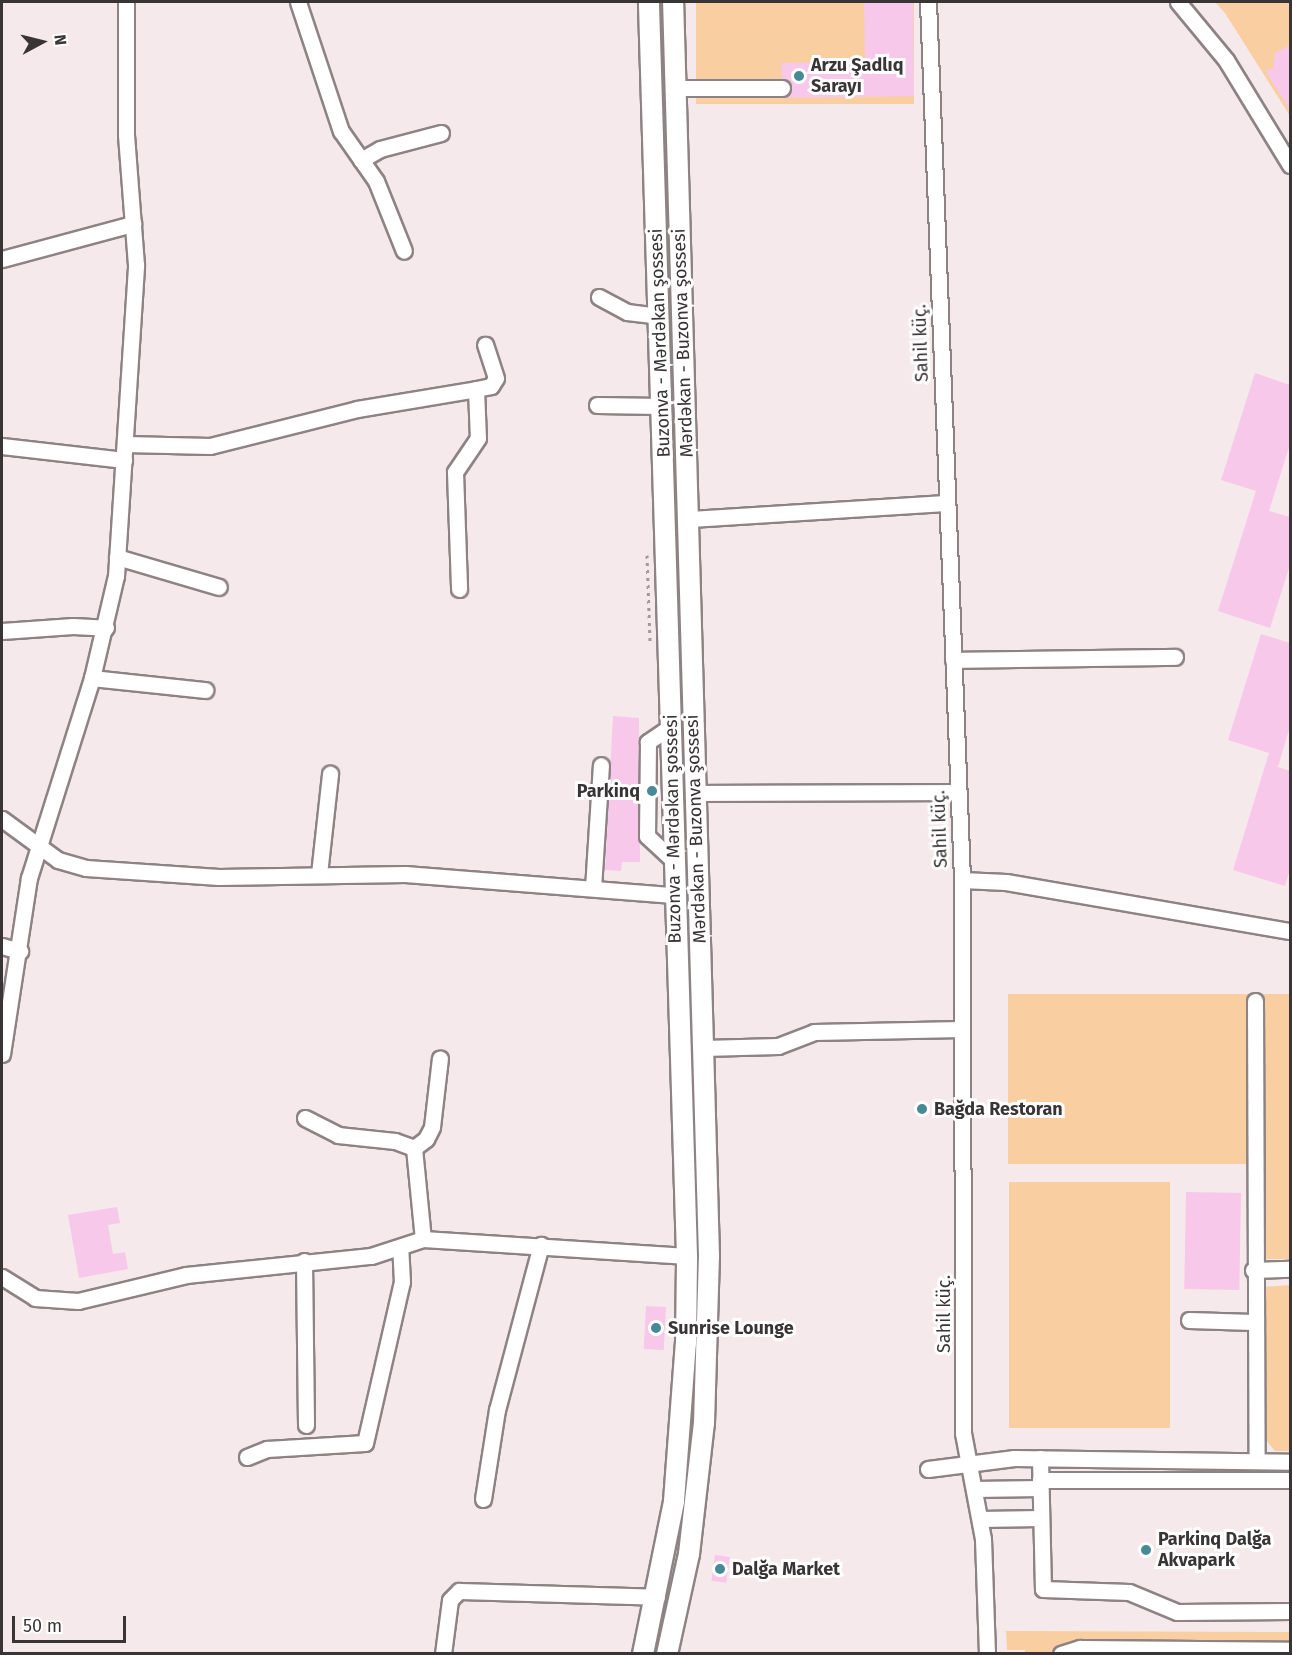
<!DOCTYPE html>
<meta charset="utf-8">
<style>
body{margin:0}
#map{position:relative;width:1292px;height:1655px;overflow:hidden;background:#f5e9eb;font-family:"Fira Sans",sans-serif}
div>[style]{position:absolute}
.green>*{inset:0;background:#f9cfa2;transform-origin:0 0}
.building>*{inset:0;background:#f7c8e9;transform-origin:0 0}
.path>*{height:3px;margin-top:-1.5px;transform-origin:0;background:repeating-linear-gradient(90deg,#a1989a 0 3px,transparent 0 7.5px)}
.roads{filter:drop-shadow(2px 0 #8e8384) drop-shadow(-2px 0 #8e8384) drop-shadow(0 2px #8e8384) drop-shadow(0 -2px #8e8384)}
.minor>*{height:15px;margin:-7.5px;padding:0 7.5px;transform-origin:7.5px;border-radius:7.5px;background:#fff}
.major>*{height:20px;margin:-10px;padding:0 10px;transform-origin:10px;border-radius:10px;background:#fff}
.dots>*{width:16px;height:16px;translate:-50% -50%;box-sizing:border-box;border:3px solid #fff;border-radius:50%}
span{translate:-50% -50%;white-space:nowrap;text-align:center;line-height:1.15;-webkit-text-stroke:6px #fff;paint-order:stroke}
.poi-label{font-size:18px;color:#393435;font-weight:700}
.left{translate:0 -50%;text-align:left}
.right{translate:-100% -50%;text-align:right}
.street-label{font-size:18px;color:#393435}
.frame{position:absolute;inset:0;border:3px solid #393435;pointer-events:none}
.north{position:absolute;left:12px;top:12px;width:60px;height:60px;-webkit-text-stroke:4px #fff;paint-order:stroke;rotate:83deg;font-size:16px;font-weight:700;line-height:24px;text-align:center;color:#393435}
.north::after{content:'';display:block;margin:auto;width:21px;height:27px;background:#393435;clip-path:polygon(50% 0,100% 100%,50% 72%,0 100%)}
.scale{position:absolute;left:12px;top:1616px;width:114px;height:27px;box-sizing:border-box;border:3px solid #393435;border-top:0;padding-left:8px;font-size:18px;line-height:21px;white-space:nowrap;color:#393435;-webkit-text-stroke:4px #fff;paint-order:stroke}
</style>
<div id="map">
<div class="green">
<i style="left:696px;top:2px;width:218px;height:102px"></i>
<i style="clip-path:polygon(1215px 2px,1290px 2px,1290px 116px,1225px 13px)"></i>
<i style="left:1008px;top:994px;width:240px;height:170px"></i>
<i style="left:1263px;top:994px;width:27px;height:265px"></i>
<i style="left:1009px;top:1182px;width:161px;height:246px"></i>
<i style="clip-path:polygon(1290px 1285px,1290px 1451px,1275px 1451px,1266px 1440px,1262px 1287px)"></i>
<i style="clip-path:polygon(1006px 1631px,1290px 1632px,1290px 1653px,1025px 1653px,1025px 1650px,1007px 1650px)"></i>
</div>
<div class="building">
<i style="clip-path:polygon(864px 2px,913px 2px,914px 96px,783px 98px,792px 87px,782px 78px,781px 63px,865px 62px)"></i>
<i style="clip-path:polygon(1290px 45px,1290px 110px,1265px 70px,1273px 69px,1275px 53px)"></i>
<i style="clip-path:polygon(1255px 373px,1290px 385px,1290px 444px,1269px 511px,1290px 517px,1290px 565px,1270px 628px,1218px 611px,1256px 491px,1221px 480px)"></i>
<i style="clip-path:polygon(1261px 634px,1290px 643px,1290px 726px,1278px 767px,1290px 771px,1290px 869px,1285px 886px,1233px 870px,1269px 753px,1228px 740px)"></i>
<i style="clip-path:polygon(613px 716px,639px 718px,640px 862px,622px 862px,621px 871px,605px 870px)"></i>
<i style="left:1186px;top:1192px;width:55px;height:97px;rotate:1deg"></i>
<i style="clip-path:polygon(117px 1207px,120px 1223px,108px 1225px,113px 1254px,125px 1252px,128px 1269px,79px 1278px,68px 1215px)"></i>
<i style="left:646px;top:1306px;width:20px;height:43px;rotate:3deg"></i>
<i style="left:715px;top:1555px;width:15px;height:26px;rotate:8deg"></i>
</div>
<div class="path">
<i style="left:647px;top:555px;width:86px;rotate:88deg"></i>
</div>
<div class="roads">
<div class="minor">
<i style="left:298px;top:2px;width:136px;rotate:71.6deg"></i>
<i style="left:341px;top:131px;width:61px;rotate:55deg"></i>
<i style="left:376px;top:181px;width:75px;rotate:68.2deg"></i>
<i style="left:928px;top:2px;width:879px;rotate:87.78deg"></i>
<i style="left:962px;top:880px;width:553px;rotate:89.9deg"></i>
<i style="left:963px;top:1433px;width:108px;rotate:79.3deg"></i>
<i style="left:983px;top:1539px;width:115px;rotate:88deg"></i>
<i style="left:1178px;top:2px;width:75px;rotate:50.4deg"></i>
<i style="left:1226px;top:60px;width:123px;rotate:58.6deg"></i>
<i style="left:674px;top:88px;width:108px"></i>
<i style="left:361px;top:160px;width:22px;rotate:-30deg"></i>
<i style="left:380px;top:149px;width:63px;rotate:-14.7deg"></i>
<i style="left:2px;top:259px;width:136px;rotate:-15deg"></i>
<i style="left:599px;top:297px;width:32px;rotate:28deg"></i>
<i style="left:627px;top:312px;width:32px;rotate:7deg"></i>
<i style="left:476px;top:389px;width:15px;rotate:-11deg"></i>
<i style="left:491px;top:386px;width:9px;rotate:-58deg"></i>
<i style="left:496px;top:378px;width:35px;rotate:-108deg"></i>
<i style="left:597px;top:405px;width:65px;rotate:0.9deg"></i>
<i style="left:125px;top:444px;width:85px;rotate:1.3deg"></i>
<i style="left:210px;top:446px;width:152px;rotate:-14.1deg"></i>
<i style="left:357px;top:409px;width:121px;rotate:-9.5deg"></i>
<i style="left:476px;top:389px;width:49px;rotate:87.7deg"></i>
<i style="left:478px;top:438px;width:41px;rotate:124.1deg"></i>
<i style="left:455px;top:472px;width:117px;rotate:88deg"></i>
<i style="left:2px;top:446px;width:123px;rotate:6.5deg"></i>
<i style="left:690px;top:519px;width:256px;rotate:-3.6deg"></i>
<i style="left:117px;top:557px;width:106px;rotate:16.4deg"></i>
<i style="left:2px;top:631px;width:71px;rotate:-4deg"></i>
<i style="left:73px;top:626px;width:33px;rotate:3deg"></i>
<i style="left:953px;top:660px;width:222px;rotate:-0.8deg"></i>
<i style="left:92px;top:678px;width:114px;rotate:6.1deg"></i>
<i style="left:670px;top:727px;width:27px;rotate:146deg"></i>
<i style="left:648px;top:742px;width:94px;rotate:90.6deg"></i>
<i style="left:647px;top:836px;width:35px;rotate:43deg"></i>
<i style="left:694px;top:793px;width:264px;rotate:-0.2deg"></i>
<i style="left:2px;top:819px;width:69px;rotate:36.2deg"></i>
<i style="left:58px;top:860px;width:29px;rotate:16deg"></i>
<i style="left:86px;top:868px;width:133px;rotate:3.9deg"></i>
<i style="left:219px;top:877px;width:186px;rotate:-0.9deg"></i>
<i style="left:405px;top:874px;width:269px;rotate:4.5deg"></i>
<i style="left:319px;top:874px;width:101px;rotate:-83.7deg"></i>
<i style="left:962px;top:880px;width:44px;rotate:2.6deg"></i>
<i style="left:1006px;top:882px;width:288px;rotate:9.8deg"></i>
<i style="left:593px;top:888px;width:123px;rotate:-86.3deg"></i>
<i style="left:2px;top:946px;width:19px;rotate:16deg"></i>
<i style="left:1255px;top:1001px;width:460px;rotate:89.8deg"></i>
<i style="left:703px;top:1048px;width:75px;rotate:-1.5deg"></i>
<i style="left:778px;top:1046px;width:39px;rotate:-21deg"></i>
<i style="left:814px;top:1032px;width:148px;rotate:-1.2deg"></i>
<i style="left:2px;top:1054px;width:178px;rotate:-81.3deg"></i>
<i style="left:29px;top:878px;width:210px;rotate:-72.5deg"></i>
<i style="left:92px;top:678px;width:105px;rotate:-76.8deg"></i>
<i style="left:116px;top:576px;width:312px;rotate:-86.3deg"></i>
<i style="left:136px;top:265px;width:131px;rotate:-94.4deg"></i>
<i style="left:126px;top:134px;width:132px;rotate:-90deg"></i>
<i style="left:305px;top:1118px;width:37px;rotate:27deg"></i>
<i style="left:338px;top:1135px;width:57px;rotate:6deg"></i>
<i style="left:395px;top:1141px;width:20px;rotate:20deg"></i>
<i style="left:414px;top:1148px;width:91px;rotate:84.4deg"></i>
<i style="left:414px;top:1148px;width:15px;rotate:-37deg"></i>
<i style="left:426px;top:1139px;width:13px;rotate:-63deg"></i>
<i style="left:432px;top:1127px;width:69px;rotate:-83.4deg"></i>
<i style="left:304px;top:1261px;width:164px;rotate:89.3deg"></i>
<i style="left:1253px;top:1270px;width:37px;rotate:-2deg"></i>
<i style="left:2px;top:1277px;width:39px;rotate:32deg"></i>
<i style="left:35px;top:1298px;width:43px;rotate:4deg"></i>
<i style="left:78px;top:1301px;width:111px;rotate:-13.5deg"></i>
<i style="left:186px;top:1275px;width:186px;rotate:-5.9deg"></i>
<i style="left:371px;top:1256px;width:55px;rotate:-18.1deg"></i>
<i style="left:423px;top:1239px;width:265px;rotate:3.7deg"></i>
<i style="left:1189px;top:1320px;width:64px;rotate:1.8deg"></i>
<i style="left:247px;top:1457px;width:22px;rotate:-22deg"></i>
<i style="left:267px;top:1449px;width:98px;rotate:-3.5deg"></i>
<i style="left:365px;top:1443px;width:165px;rotate:-77.1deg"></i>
<i style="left:402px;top:1282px;width:34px;rotate:-93deg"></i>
<i style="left:1040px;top:1458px;width:131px;rotate:88.7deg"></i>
<i style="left:1043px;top:1589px;width:86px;rotate:2deg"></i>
<i style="left:1129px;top:1592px;width:52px;rotate:22.6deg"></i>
<i style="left:1177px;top:1612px;width:113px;rotate:-0.5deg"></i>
<i style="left:928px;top:1469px;width:87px;rotate:-7.3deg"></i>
<i style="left:1014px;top:1458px;width:276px;rotate:0.8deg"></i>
<i style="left:1040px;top:1480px;width:250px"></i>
<i style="left:974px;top:1489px;width:66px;rotate:-0.9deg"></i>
<i style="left:483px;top:1499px;width:90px;rotate:-81.1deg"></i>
<i style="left:497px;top:1410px;width:171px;rotate:-75.1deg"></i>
<i style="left:980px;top:1519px;width:60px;rotate:-1deg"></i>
<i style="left:443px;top:1654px;width:54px;rotate:-82.6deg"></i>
<i style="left:450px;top:1600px;width:13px;rotate:-45deg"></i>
<i style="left:459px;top:1591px;width:198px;rotate:1.7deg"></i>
<i style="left:1061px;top:1654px;width:20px;rotate:-18deg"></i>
<i style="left:1080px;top:1648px;width:210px;rotate:0.5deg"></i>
</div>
<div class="major">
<i style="left:643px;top:1654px;width:156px;rotate:-78.5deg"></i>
<i style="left:674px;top:1501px;width:158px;rotate:-85.7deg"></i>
<i style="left:686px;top:1343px;width:87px;rotate:-89.3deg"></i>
<i style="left:687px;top:1256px;width:1255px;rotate:-91.74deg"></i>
<i style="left:667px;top:1654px;width:102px;rotate:-77.6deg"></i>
<i style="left:689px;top:1554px;width:132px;rotate:-83.5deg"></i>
<i style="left:704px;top:1423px;width:167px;rotate:-88.3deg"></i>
<i style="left:709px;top:1256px;width:1255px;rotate:-91.64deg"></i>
</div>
</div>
<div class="dots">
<i style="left:799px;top:76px;background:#468a98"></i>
<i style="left:652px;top:791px;background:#468a98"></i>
<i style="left:922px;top:1109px;background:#468a98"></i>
<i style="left:656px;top:1328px;background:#468a98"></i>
<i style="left:1146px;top:1550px;background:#468a98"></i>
<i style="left:720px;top:1569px;background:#468a98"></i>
</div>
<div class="poi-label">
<span class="left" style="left:811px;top:76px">Arzu Şadlıq<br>Sarayı</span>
<span class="right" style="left:640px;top:791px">Parkinq</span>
<span class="left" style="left:934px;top:1109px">Bağda Restoran</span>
<span class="left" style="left:668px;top:1328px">Sunrise Lounge</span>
<span class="left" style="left:1158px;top:1550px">Parkinq Dalğa<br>Akvapark</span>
<span class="left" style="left:732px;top:1569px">Dalğa Market</span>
</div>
<div class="street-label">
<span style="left:660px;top:343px;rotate:-92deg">Buzonva - Mərdəkan şossesi</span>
<span style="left:683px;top:343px;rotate:-92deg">Mərdəkan - Buzonva şossesi</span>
<span style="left:921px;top:343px;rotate:-92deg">Sahil küç.</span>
<span style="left:673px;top:829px;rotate:-91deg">Buzonva - Mərdəkan şossesi</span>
<span style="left:696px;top:829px;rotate:-92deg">Mərdəkan - Buzonva şossesi</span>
<span style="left:940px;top:829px;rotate:-92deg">Sahil küç.</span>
<span style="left:944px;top:1314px;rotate:-90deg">Sahil küç.</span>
</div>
<div class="frame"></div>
<div class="north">N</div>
<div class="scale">50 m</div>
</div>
